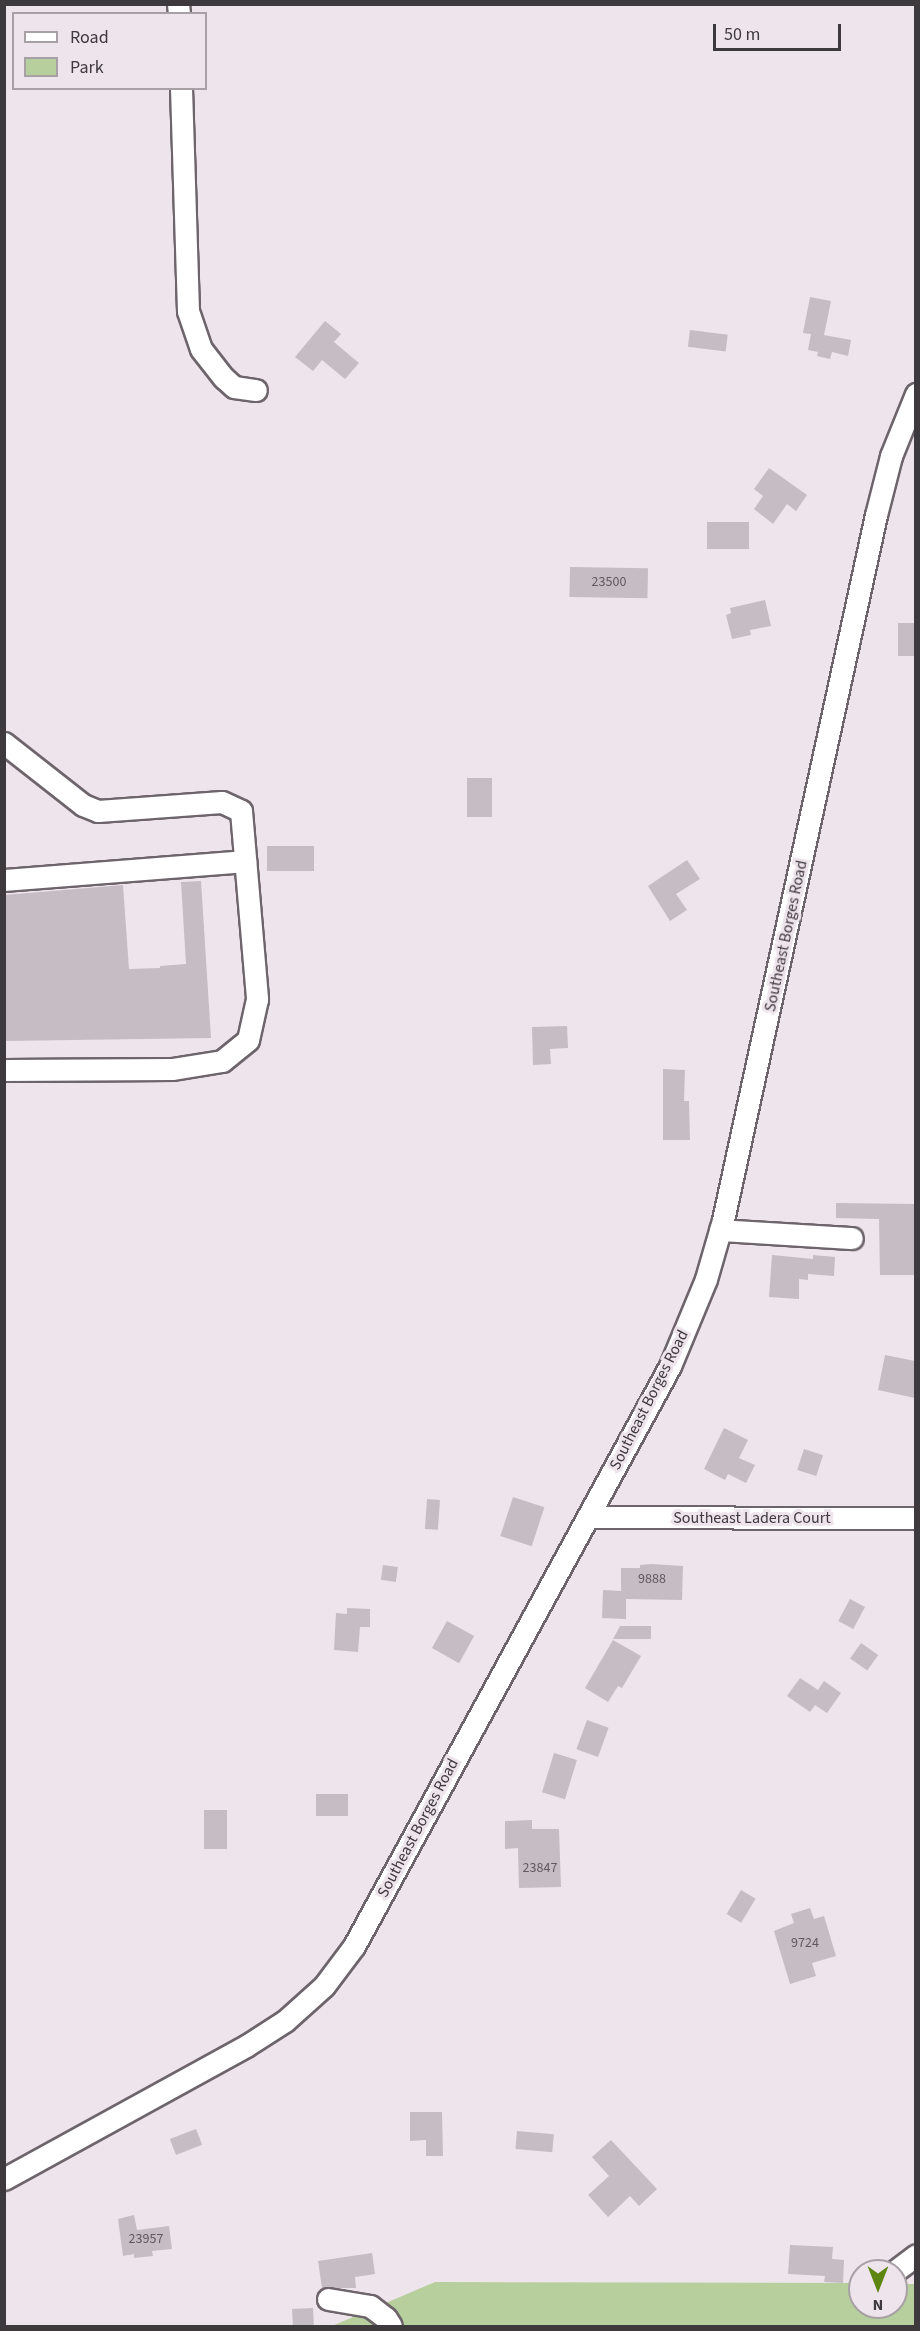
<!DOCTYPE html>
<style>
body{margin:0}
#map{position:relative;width:920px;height:2331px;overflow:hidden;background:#eee4eb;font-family:"Source Sans 3",sans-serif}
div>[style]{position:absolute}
.green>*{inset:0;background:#b7cf9d}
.building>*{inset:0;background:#c6bcc3;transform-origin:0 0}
.roads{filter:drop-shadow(2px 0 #6d656b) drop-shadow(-2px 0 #6d656b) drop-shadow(0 2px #6d656b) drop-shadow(0 -2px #6d656b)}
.minor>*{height:21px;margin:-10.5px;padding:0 10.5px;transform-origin:10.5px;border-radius:10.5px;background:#fff}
span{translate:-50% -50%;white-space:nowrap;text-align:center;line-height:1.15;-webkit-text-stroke:6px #eee4eb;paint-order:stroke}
.number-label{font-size:14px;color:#5f5a5e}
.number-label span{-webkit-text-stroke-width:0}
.street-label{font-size:16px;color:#3d393c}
.frame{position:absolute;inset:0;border:6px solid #3d393c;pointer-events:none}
.legend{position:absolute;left:12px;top:12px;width:195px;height:78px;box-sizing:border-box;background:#eee4eb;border:2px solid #a7a0a5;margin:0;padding:8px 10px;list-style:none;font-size:18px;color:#3d393c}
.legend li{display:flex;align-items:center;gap:12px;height:30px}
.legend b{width:30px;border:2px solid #a7a0a5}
.north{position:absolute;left:848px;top:2259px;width:60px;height:60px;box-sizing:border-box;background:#eee4eb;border:2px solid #a7a0a5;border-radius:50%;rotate:180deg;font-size:16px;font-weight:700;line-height:24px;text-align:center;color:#3d393c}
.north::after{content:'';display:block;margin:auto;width:21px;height:27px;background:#5c8611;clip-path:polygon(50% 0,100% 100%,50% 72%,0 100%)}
.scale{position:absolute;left:713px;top:24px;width:128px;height:27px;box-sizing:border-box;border:3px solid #3d393c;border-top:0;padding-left:8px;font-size:18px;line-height:21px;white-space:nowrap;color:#3d393c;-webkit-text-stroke:4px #eee4eb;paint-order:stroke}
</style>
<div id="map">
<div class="green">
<i style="clip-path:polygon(435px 2282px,860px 2283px,860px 2307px,896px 2307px,896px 2284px,915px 2284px,915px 2326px,332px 2326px)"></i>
</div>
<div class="building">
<i style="clip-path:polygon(810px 297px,831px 301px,824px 335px,851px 340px,848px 356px,832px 352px,830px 359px,817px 356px,818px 352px,808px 350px,811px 334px,803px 333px)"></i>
<i style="clip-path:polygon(325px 321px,341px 334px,334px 342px,359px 363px,345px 379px,322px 360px,313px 371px,295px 357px)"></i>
<i style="left:690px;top:330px;width:38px;height:17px;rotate:7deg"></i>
<i style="clip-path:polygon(769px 468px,807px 495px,796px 511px,787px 504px,773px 524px,754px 509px,763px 496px,754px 489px)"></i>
<i style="left:707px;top:522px;width:42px;height:27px"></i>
<i style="left:570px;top:567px;width:78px;height:30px;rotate:1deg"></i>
<i style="clip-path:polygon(765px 600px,771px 626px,750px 630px,751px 635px,732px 639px,726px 615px,731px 613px,730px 608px)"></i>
<i style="left:898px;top:623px;width:17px;height:33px"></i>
<i style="left:467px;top:778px;width:25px;height:39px"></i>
<i style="left:267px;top:846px;width:47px;height:25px"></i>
<i style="clip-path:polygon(687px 860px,700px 879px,676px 894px,687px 910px,670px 921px,648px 886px)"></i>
<i style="clip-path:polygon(201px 881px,211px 1038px,4px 1041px,4px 895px,123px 885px,129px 969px,160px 968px,160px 966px,186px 964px,181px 882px)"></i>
<i style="clip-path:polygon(567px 1026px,568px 1048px,550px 1049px,551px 1064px,533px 1065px,532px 1027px)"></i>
<i style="clip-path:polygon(663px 1069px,685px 1070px,684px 1101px,689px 1101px,690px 1140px,663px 1140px)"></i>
<i style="clip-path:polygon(836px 1203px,915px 1204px,914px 1275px,880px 1275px,879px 1219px,836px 1218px)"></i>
<i style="clip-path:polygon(772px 1255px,813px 1259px,813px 1255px,835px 1257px,834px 1276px,808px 1274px,808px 1280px,799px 1279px,799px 1299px,769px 1297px)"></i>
<i style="clip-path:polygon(885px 1355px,915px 1361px,915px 1398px,878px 1390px)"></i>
<i style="clip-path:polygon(724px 1428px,748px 1440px,739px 1458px,755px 1465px,746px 1483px,728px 1474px,725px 1480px,704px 1469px)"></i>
<i style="left:804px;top:1449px;width:20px;height:22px;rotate:18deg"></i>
<i style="left:513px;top:1497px;width:33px;height:41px;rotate:18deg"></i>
<i style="left:427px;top:1499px;width:13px;height:30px;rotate:4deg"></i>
<i style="clip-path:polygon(651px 1564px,683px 1566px,682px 1600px,626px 1599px,626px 1619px,602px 1618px,603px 1590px,621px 1591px,621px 1568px,640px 1568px,640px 1565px)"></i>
<i style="left:383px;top:1565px;width:15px;height:15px;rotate:8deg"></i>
<i style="left:850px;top:1599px;width:17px;height:25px;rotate:28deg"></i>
<i style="clip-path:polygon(347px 1608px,370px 1609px,370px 1627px,360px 1627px,358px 1652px,334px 1650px,336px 1613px,347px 1614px)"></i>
<i style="left:447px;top:1621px;width:31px;height:31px;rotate:29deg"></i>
<i style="clip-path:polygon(620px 1626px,651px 1626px,651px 1639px,613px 1639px)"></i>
<i style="clip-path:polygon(613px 1640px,641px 1656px,622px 1688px,618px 1686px,608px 1702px,585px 1688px)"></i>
<i style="left:861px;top:1643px;width:21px;height:19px;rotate:35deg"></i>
<i style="clip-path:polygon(800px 1678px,818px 1690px,824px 1681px,841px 1693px,827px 1713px,815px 1705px,810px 1712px,787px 1696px)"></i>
<i style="left:587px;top:1720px;width:23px;height:31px;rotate:20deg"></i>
<i style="left:554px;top:1753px;width:24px;height:41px;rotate:17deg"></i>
<i style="left:316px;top:1794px;width:32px;height:22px"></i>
<i style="left:204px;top:1810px;width:23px;height:39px"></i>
<i style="clip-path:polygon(532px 1820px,532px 1829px,559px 1829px,561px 1887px,519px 1888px,518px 1848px,505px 1849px,505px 1821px)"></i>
<i style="left:741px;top:1890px;width:17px;height:28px;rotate:31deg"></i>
<i style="clip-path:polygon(810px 1908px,814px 1919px,824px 1916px,836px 1956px,812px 1963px,816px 1976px,790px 1984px,774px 1931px,794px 1923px,791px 1914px)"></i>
<i style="clip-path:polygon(410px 2112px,442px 2112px,443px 2156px,426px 2156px,426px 2140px,410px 2141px)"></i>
<i style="left:196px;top:2129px;width:17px;height:28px;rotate:69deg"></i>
<i style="left:517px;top:2131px;width:37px;height:18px;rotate:5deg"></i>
<i style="clip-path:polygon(611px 2140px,657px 2189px,639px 2206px,630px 2196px,608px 2217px,588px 2195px,609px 2176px,592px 2157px)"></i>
<i style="clip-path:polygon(134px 2215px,137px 2230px,169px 2226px,172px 2249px,152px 2251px,153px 2256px,134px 2258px,134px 2254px,123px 2256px,118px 2219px)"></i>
<i style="clip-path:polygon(790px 2245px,833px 2247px,832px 2259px,844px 2260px,843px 2283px,824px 2282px,825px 2276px,788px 2274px)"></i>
<i style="clip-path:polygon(372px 2253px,375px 2274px,355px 2277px,356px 2288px,322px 2288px,318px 2261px)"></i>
<i style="left:313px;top:2308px;width:18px;height:21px;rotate:87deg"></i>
</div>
<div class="roads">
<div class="minor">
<i style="left:178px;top:4px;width:10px;rotate:84deg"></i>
<i style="left:181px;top:88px;width:223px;rotate:88.2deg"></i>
<i style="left:188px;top:311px;width:40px;rotate:71.1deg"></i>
<i style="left:201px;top:349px;width:37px;rotate:52deg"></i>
<i style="left:224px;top:378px;width:13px;rotate:42deg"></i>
<i style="left:234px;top:387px;width:22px;rotate:8deg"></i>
<i style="left:4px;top:743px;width:100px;rotate:38.1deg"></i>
<i style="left:83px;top:805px;width:16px;rotate:22deg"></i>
<i style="left:98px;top:811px;width:124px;rotate:-4.2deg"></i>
<i style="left:222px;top:802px;width:21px;rotate:25deg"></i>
<i style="left:241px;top:811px;width:189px;rotate:85.1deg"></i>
<i style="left:257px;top:999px;width:42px;rotate:102.4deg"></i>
<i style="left:248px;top:1040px;width:33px;rotate:141deg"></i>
<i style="left:222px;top:1061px;width:51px;rotate:170.9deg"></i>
<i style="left:172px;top:1069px;width:168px;rotate:179.7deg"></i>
<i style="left:4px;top:880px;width:242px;rotate:-4.5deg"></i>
<i style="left:720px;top:1230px;width:132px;rotate:3.5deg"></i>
<i style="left:588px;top:1517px;width:328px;rotate:0.2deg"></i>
<i style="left:4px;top:2179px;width:276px;rotate:-28.8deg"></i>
<i style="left:246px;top:2046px;width:46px;rotate:-32.7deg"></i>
<i style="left:285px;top:2021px;width:52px;rotate:-41.9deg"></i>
<i style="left:324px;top:1986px;width:50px;rotate:-53.1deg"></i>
<i style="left:354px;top:1946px;width:660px;rotate:-61.42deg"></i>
<i style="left:670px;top:1366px;width:94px;rotate:-67.5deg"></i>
<i style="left:706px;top:1279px;width:61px;rotate:-73.9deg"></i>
<i style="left:723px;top:1220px;width:721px;rotate:-77.76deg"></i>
<i style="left:876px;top:515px;width:61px;rotate:-75.7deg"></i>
<i style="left:891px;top:456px;width:67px;rotate:-68deg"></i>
<i style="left:895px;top:2271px;width:26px;rotate:-37deg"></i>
<i style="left:328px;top:2299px;width:43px;rotate:9.5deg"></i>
<i style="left:370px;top:2306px;width:20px;rotate:37deg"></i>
<i style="left:386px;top:2318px;width:9px;rotate:58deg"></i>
</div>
</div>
<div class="number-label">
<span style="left:609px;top:582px">23500</span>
<span style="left:652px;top:1579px">9888</span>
<span style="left:540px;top:1868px">23847</span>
<span style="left:805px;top:1943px">9724</span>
<span style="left:146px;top:2239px">23957</span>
</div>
<div class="street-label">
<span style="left:786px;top:936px;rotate:-78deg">Southeast Borges Road</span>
<span style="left:649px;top:1400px;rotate:-63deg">Southeast Borges Road</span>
<span style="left:752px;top:1518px">Southeast Ladera Court</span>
<span style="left:418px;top:1828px;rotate:-62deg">Southeast Borges Road</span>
</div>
<div class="frame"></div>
<ul class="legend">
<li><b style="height:8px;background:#fff"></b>Road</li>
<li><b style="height:16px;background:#b7cf9d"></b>Park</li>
</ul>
<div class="north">N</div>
<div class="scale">50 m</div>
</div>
